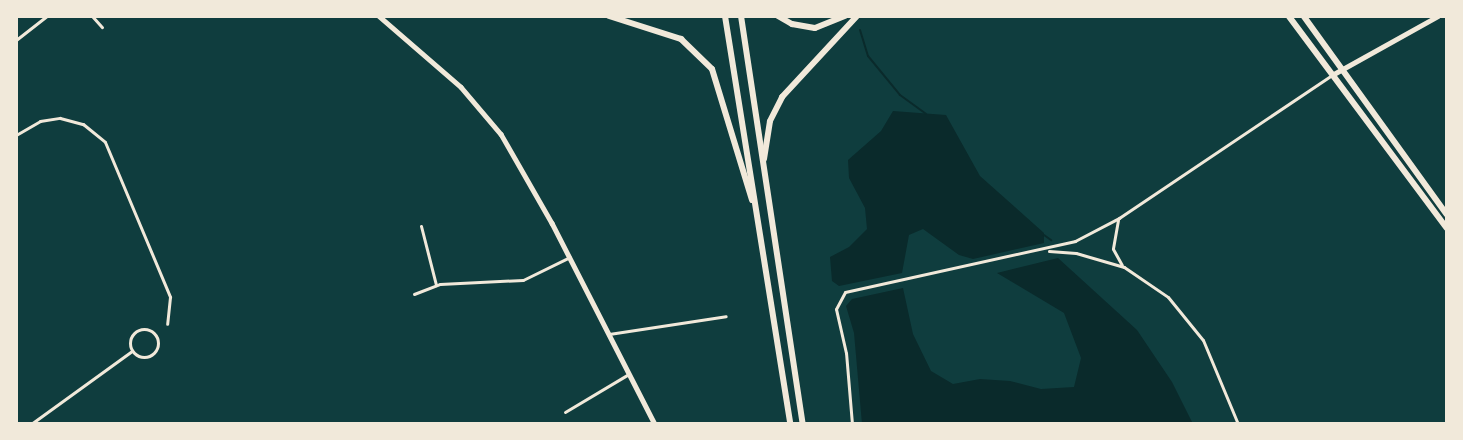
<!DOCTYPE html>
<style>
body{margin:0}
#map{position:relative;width:1463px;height:440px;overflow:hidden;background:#0f3d3e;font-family:"Noto Sans",sans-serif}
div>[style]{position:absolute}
.water>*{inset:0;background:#0a2a2b}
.stream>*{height:2px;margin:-1px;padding:0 1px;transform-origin:1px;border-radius:1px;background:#0a2a2b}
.minor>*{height:3px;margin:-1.5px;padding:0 1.5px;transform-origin:1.5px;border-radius:1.5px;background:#f1e9da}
.minor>.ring{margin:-1.5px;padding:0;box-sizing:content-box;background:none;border:3px solid #f1e9da;border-radius:50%}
.tertiary>*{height:4.5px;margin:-2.25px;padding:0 2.25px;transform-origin:2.25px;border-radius:2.25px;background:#f1e9da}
.primary>*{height:5.5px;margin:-2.75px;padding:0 2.75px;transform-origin:2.75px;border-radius:2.75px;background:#f1e9da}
.motorway>*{height:6px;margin:-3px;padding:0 3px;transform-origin:3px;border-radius:3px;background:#f1e9da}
span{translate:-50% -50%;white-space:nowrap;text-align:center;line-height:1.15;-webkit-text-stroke:4.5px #f1e9da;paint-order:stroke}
.frame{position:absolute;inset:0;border:18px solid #f1e9da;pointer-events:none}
</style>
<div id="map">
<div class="water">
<i style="clip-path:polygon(893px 111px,946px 115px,980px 176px,1044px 233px,1044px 243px,973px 259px,959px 255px,923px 229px,909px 235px,902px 273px,839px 286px,832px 281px,830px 257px,849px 247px,867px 229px,865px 208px,849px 178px,848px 160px,881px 131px)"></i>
<i style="clip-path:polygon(1058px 258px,1137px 330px,1172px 382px,1193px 424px,862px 424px,854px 333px,846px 306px,852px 299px,903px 288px,913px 334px,931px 371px,953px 384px,980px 379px,1010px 381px,1041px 389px,1074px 387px,1081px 358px,1064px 313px,997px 273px)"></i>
</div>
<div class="stream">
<i style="left:860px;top:30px;width:27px;rotate:73deg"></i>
<i style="left:868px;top:56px;width:50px;rotate:50.6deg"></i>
<i style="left:900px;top:95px;width:32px;rotate:36deg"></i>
<i style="left:1044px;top:235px;width:9px;rotate:36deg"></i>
</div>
<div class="minor">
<i style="left:92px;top:16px;width:15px;rotate:48deg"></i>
<i style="left:16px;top:40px;width:39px;rotate:-38deg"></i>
<i style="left:16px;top:135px;width:28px;rotate:-30deg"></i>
<i style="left:40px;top:121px;width:20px;rotate:-9deg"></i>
<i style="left:60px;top:118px;width:24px;rotate:15deg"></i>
<i style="left:83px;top:124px;width:28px;rotate:39deg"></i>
<i style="left:105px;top:142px;width:168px;rotate:67.2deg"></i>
<i style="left:170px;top:297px;width:27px;rotate:96deg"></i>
<i style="left:1118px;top:220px;width:29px;rotate:100deg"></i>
<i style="left:1113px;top:249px;width:18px;rotate:61deg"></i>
<i style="left:421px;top:226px;width:61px;rotate:75.7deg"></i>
<i style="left:1049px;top:251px;width:27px;rotate:4deg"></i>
<i style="left:1076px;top:253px;width:50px;rotate:16.3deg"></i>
<i style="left:1124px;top:267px;width:53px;rotate:34.3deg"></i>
<i style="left:1168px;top:297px;width:55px;rotate:50.9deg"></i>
<i style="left:1203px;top:340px;width:91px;rotate:67.4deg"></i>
<i style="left:414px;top:294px;width:28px;rotate:-21deg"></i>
<i style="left:440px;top:284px;width:83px;rotate:-2.8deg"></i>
<i style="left:523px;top:280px;width:52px;rotate:-26.1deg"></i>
<i class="ring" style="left:130px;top:329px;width:25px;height:25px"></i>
<i style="left:609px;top:334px;width:118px;rotate:-8.7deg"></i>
<i style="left:565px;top:412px;width:72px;rotate:-30.8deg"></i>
<i style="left:31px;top:424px;width:125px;rotate:-35.9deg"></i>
<i style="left:852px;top:424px;width:71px;rotate:-94.8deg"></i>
<i style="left:846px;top:353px;width:45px;rotate:-102.8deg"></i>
<i style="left:836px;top:309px;width:19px;rotate:-62deg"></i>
<i style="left:845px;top:292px;width:236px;rotate:-12.5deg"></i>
<i style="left:1075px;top:241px;width:50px;rotate:-27.6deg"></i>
<i style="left:1119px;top:218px;width:257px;rotate:-33.9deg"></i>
</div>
<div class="tertiary">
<i style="left:379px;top:16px;width:108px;rotate:40.9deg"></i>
<i style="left:461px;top:87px;width:62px;rotate:49.6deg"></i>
<i style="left:501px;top:134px;width:103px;rotate:60.2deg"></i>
<i style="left:552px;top:223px;width:226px;rotate:62.9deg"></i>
<i style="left:1332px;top:75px;width:121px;rotate:-29.1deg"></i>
</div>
<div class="primary">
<i style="left:1289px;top:16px;width:264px;rotate:53.3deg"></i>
<i style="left:1304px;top:16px;width:244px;rotate:54.2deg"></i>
</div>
<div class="motorway">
<i style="left:609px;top:16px;width:76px;rotate:17.7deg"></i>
<i style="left:681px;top:39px;width:43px;rotate:44.1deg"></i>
<i style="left:712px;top:69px;width:137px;rotate:73deg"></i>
<i style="left:725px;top:16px;width:413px;rotate:80.9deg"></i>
<i style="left:741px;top:16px;width:413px;rotate:81.4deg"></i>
<i style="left:778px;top:16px;width:16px;rotate:30deg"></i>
<i style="left:792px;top:24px;width:23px;rotate:10deg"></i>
<i style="left:815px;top:28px;width:32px;rotate:-22deg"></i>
<i style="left:764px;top:159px;width:38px;rotate:-81deg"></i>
<i style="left:770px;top:121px;width:27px;rotate:-63deg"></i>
<i style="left:782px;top:97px;width:110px;rotate:-47.2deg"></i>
</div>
<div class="frame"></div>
</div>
